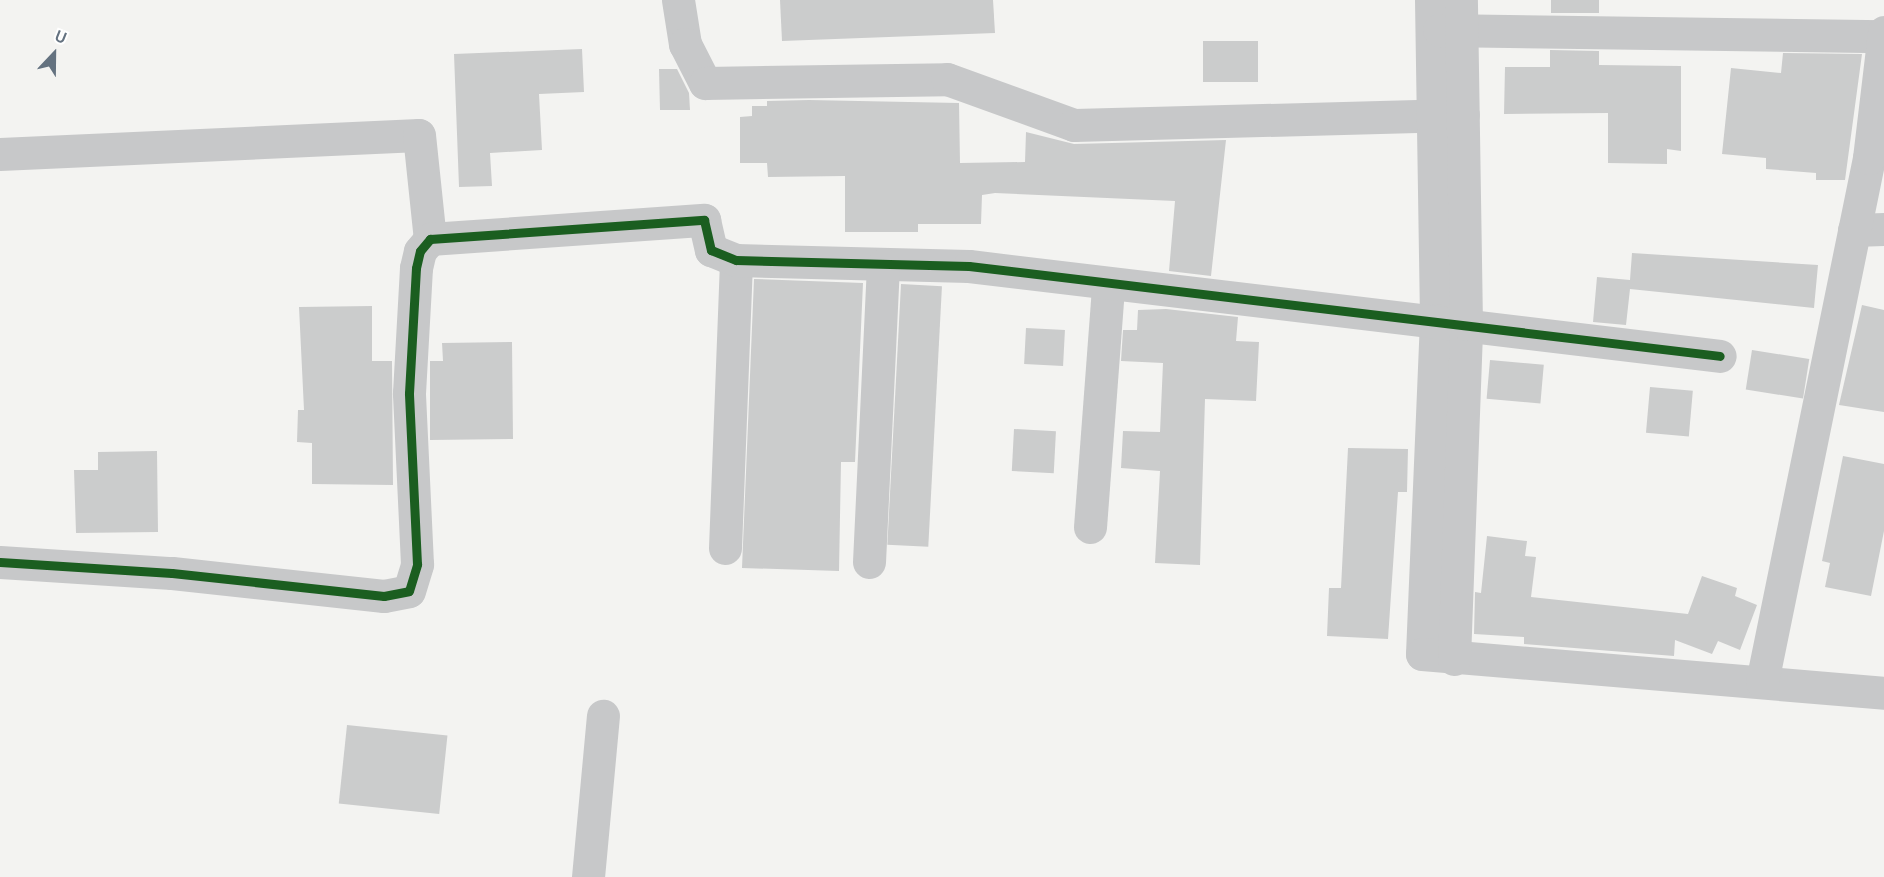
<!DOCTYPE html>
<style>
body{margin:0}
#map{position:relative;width:1884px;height:877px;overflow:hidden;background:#f3f3f1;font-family:"Space Grotesk",sans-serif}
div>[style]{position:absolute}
.building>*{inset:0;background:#cbcccc;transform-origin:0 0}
.street>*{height:33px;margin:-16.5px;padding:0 16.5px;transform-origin:16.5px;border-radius:16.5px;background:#c7c8c9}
.cycleway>*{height:9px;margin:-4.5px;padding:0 4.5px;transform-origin:4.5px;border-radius:4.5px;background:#1b5e20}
span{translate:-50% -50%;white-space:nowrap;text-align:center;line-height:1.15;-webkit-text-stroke:6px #fff;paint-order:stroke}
.north{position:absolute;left:24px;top:24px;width:60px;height:60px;-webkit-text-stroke:4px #fff;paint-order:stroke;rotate:22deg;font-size:16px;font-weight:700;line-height:24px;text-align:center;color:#647280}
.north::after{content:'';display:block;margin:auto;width:21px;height:27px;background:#647280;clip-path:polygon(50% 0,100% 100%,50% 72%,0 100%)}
</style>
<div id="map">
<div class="building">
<i style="clip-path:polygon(780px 0,993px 0,995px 33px,782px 41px)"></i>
<i style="left:1551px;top:0;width:48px;height:13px"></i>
<i style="left:1203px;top:41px;width:55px;height:41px"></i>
<i style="clip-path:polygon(582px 49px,584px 92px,539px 94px,542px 150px,490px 153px,492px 186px,459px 187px,454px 54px)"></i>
<i style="clip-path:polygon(1550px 50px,1599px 51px,1599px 65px,1681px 66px,1681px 151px,1667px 149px,1667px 164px,1608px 163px,1608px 113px,1504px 114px,1505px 67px,1550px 67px)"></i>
<i style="clip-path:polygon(1783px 53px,1862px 54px,1845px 180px,1816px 180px,1816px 173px,1766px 169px,1766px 158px,1722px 154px,1731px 68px,1781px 73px)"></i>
<i style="clip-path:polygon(659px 69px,677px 69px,689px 93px,690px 110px,660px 110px)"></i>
<i style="clip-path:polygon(809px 100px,959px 103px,960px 163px,1025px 162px,1026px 132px,1074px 144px,1226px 140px,1211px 276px,1169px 271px,1175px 201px,995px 193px,982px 195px,981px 224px,918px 224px,918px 232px,845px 232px,845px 176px,768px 177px,767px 163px,740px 163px,740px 117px,752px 116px,752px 106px,767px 106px,767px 101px)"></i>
<i style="clip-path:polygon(1632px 253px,1818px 265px,1814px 308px,1630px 289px,1626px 325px,1593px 322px,1597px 277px,1630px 280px)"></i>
<i style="clip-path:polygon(754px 279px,863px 283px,855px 462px,841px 462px,839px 571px,742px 568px)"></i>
<i style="left:901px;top:284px;width:41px;height:261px;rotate:3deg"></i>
<i style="clip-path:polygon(1862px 305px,1884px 310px,1884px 412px,1839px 405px)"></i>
<i style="clip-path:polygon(372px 306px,372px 361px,392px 361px,393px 485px,312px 484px,312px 443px,297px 442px,298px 410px,304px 410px,299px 307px)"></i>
<i style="clip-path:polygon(1166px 309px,1238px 317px,1236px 341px,1259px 342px,1256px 401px,1205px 399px,1200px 565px,1155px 563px,1160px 471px,1121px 468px,1123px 431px,1160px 432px,1163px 363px,1121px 361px,1123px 330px,1137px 330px,1138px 310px)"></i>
<i style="left:1026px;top:328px;width:39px;height:36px;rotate:3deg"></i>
<i style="clip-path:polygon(512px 342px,513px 439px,430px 440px,430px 361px,443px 361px,442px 343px)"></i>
<i style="left:1752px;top:350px;width:58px;height:40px;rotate:9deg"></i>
<i style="left:1490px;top:360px;width:54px;height:39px;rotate:5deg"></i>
<i style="left:1650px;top:387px;width:43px;height:46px;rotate:5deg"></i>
<i style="left:1014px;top:429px;width:42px;height:42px;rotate:3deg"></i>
<i style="clip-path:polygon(1348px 448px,1408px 449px,1407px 492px,1398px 492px,1388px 639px,1327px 636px,1329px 588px,1341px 588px)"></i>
<i style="clip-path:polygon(157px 451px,158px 532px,76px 533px,74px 470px,98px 470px,98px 452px)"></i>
<i style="clip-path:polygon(1843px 456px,1884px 464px,1884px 531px,1871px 596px,1825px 587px,1830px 563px,1822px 561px)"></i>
<i style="clip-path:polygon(1487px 536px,1527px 541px,1525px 556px,1536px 557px,1531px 597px,1688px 614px,1702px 576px,1737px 588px,1735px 596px,1757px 605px,1740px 650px,1718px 641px,1712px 654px,1675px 640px,1674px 656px,1524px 644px,1524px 637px,1474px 634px,1475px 592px,1481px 593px)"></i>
<i style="left:347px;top:725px;width:101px;height:79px;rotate:6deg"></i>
</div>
<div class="street">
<i style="left:678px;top:0;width:45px;rotate:81deg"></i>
<i style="left:685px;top:44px;width:44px;rotate:62.9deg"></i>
<i style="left:705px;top:83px;width:242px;rotate:-0.9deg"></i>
<i style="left:947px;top:79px;width:135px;rotate:19.9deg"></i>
<i style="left:1074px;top:125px;width:389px;rotate:-1.5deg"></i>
<i style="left:1431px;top:0;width:320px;rotate:89.1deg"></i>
<i style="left:1436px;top:320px;width:334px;rotate:92.4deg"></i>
<i style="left:1422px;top:654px;width:464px;rotate:4.8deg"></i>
<i style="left:1439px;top:30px;width:445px;rotate:0.8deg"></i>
<i style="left:0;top:154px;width:419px;rotate:-2.6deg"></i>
<i style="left:419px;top:135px;width:105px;rotate:84deg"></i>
<i style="left:1854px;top:230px;width:30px;rotate:-2deg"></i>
<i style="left:1090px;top:527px;width:243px;rotate:-85.7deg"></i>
<i style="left:725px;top:548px;width:288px;rotate:-87.8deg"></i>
<i style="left:0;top:562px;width:172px;rotate:3.7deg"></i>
<i style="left:172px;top:573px;width:213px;rotate:6.2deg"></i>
<i style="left:384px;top:596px;width:25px;rotate:-11deg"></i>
<i style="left:409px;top:591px;width:28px;rotate:-73deg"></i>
<i style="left:417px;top:564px;width:171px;rotate:-92.7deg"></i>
<i style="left:409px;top:393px;width:125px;rotate:-86.8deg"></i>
<i style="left:416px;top:268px;width:17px;rotate:-77deg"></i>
<i style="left:420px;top:251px;width:16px;rotate:-50deg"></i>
<i style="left:430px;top:239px;width:275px;rotate:-4deg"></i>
<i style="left:704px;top:220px;width:31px;rotate:77deg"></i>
<i style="left:711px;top:250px;width:27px;rotate:22deg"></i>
<i style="left:736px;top:260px;width:233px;rotate:1.5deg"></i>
<i style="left:969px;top:266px;width:756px;rotate:6.83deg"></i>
<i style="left:869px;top:562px;width:298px;rotate:-87.3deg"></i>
<i style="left:1454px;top:659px;width:335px;rotate:-87.9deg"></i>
<i style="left:1466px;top:324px;width:324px;rotate:-90.9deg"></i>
<i style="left:1762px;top:682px;width:535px;rotate:-78.46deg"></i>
<i style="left:1869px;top:158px;width:127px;rotate:-83.2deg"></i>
<i style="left:588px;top:877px;width:162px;rotate:-84.7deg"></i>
</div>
<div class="cycleway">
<i style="left:0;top:562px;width:172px;rotate:3.7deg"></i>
<i style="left:172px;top:573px;width:213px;rotate:6.2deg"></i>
<i style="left:384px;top:596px;width:25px;rotate:-11deg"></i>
<i style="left:409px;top:591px;width:28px;rotate:-73deg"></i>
<i style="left:417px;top:564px;width:171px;rotate:-92.7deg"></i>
<i style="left:409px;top:393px;width:125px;rotate:-86.8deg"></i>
<i style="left:416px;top:268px;width:17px;rotate:-77deg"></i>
<i style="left:420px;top:251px;width:16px;rotate:-50deg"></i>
<i style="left:430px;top:239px;width:275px;rotate:-4deg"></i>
<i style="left:704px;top:220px;width:31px;rotate:77deg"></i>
<i style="left:711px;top:250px;width:27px;rotate:22deg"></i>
<i style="left:736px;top:260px;width:233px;rotate:1.5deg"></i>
<i style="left:969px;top:266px;width:756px;rotate:6.83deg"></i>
</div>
<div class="north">U</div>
</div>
